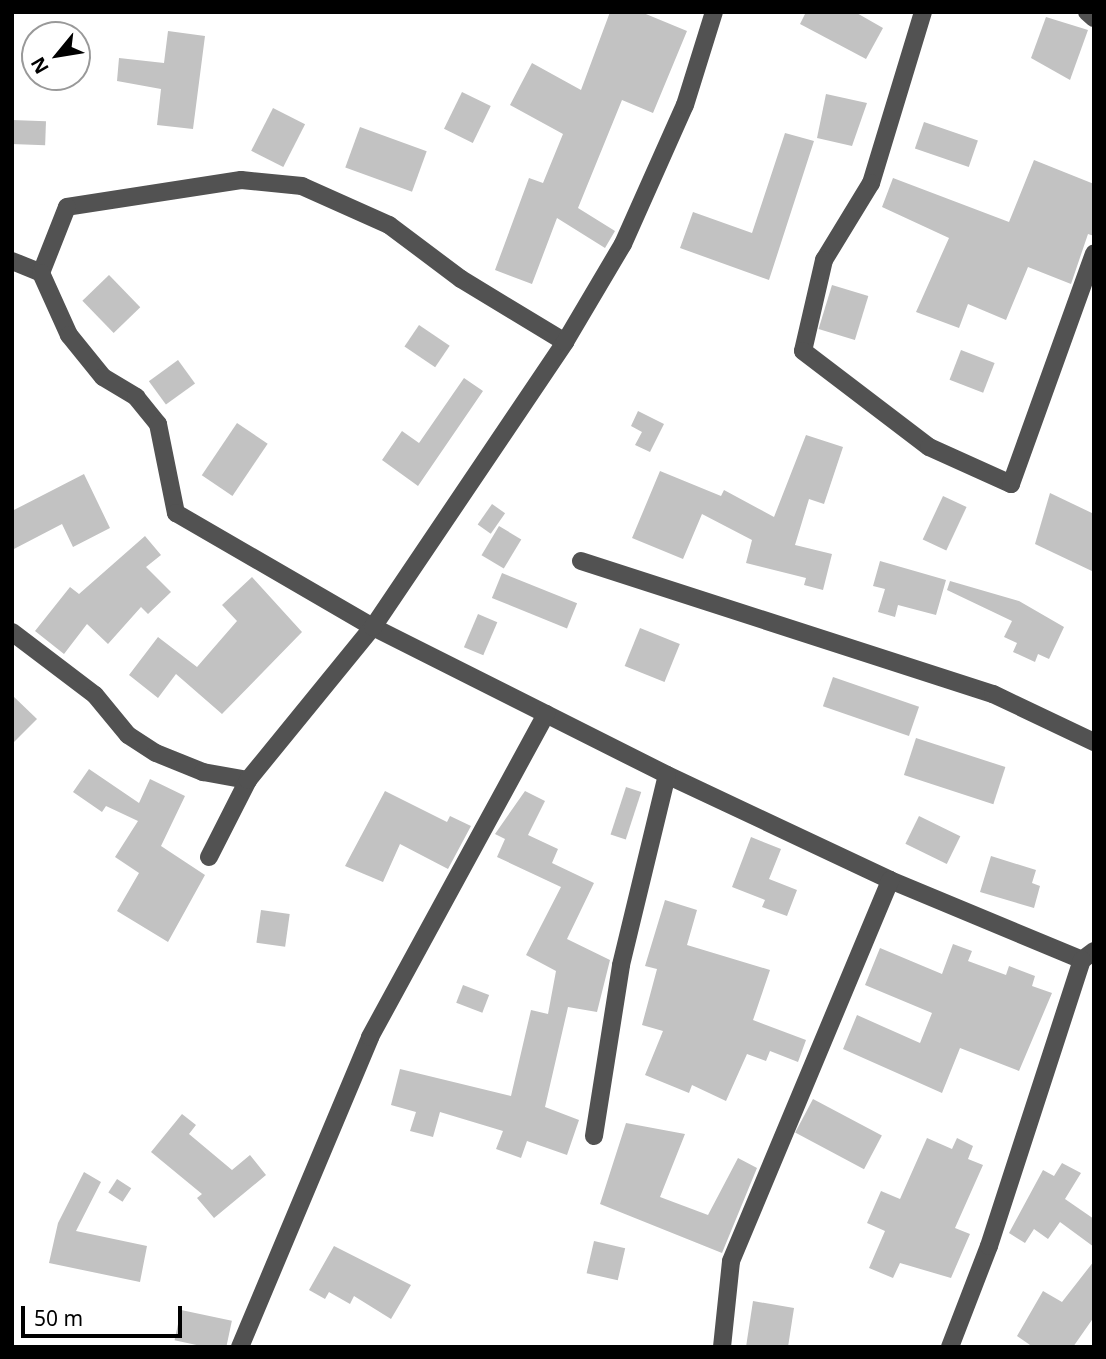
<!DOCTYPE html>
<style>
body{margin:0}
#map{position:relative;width:1106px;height:1359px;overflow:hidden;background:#fff;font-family:"Noto Sans",sans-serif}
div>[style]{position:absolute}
.building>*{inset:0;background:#c2c2c2;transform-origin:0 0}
.minor>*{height:18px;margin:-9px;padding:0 9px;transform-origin:9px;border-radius:9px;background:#525252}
span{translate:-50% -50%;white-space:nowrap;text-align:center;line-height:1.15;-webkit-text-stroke:5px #fff;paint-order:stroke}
.frame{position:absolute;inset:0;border:14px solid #000;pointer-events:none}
.north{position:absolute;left:21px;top:21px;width:70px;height:70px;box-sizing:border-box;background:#fff;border:2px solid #999;border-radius:50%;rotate:240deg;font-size:19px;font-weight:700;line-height:28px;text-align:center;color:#000}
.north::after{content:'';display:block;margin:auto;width:24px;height:32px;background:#000;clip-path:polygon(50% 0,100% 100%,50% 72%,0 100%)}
.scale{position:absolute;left:21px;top:1306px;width:161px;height:32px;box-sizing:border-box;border:4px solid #000;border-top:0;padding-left:9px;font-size:21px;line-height:24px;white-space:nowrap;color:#000;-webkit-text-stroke:5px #fff;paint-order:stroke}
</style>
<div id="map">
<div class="building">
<i style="clip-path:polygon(610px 12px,641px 12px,687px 31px,653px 113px,622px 100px,578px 208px,615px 231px,605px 248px,557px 218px,532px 284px,495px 270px,529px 178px,543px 183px,563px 134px,510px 105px,532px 63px,581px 90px)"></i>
<i style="clip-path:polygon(806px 12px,855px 12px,883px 28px,866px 59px,800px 24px)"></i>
<i style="clip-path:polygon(1046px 17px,1088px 30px,1070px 80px,1031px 58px)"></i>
<i style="clip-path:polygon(168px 31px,205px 36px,193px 129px,157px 125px,161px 89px,117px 81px,119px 58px,164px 63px)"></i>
<i style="left:462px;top:92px;width:32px;height:41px;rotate:26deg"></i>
<i style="clip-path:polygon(826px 94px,867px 103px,852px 146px,817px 138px)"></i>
<i style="left:273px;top:108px;width:36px;height:48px;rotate:27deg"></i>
<i style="left:12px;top:120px;width:34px;height:24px;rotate:2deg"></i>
<i style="left:924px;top:122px;width:57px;height:28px;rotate:19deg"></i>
<i style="left:360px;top:127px;width:71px;height:43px;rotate:20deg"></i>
<i style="clip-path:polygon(785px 133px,814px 141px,769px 280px,680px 248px,693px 212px,752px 233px)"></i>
<i style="clip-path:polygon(1034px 160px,1094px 184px,1094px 236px,1088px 234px,1071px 284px,1028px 267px,1006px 320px,968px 304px,959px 328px,916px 312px,949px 238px,882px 207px,893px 178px,1009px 222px)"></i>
<i style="left:109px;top:275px;width:45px;height:37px;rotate:46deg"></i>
<i style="left:832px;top:285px;width:38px;height:46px;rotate:17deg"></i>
<i style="left:419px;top:325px;width:37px;height:26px;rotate:34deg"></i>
<i style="left:961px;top:350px;width:36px;height:32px;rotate:21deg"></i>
<i style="left:178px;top:360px;width:29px;height:36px;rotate:54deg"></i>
<i style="clip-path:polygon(464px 378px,483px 391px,418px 486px,382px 460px,402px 431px,419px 443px)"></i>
<i style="clip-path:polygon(638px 411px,664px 424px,650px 452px,635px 445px,642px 432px,631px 426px)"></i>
<i style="left:237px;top:423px;width:37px;height:63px;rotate:34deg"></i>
<i style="clip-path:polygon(806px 435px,843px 447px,824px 504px,809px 499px,795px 545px,832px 554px,823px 590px,804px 585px,806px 578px,746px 563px,752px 540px,702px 514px,683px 559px,632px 538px,660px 471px,721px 496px,724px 490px,774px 517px)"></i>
<i style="clip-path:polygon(84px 474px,110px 528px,73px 547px,62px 524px,12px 550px,12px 511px)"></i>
<i style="clip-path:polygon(1050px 493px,1094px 514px,1094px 572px,1035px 544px)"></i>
<i style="left:943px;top:496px;width:26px;height:48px;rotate:25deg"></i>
<i style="left:492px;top:504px;width:16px;height:25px;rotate:35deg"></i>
<i style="left:499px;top:526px;width:26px;height:34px;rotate:31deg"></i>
<i style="clip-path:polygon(145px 536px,161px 555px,146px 567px,171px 592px,148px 614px,141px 607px,108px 644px,87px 624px,64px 654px,35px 631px,70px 587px,79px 594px)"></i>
<i style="clip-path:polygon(880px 561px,946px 580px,936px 615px,898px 605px,895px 617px,878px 612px,885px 589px,873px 586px)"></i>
<i style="left:502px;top:573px;width:81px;height:27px;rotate:22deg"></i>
<i style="clip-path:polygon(252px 577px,302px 632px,222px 714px,176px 674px,158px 698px,129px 675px,158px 637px,197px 667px,237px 621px,222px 605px)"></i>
<i style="clip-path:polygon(950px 581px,1019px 601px,1064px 627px,1049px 659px,1038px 654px,1035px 662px,1013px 652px,1017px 643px,1004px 637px,1012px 621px,947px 590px)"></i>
<i style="left:478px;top:614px;width:21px;height:36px;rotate:23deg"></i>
<i style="left:640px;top:628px;width:43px;height:41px;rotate:22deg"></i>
<i style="left:833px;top:677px;width:91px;height:31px;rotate:19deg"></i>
<i style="clip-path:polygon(12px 695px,37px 719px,12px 744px)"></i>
<i style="left:916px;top:738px;width:94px;height:39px;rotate:18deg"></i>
<i style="clip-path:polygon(89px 769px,139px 803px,150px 779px,185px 796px,161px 846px,205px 875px,168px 942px,117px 911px,139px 873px,115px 857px,138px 821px,106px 806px,102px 812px,73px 792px)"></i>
<i style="left:626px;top:787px;width:16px;height:50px;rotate:18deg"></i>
<i style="clip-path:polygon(385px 791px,447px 822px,450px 816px,471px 826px,448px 869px,400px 844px,383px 882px,345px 866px)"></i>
<i style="clip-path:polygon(525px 791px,545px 801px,528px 835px,558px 849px,552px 863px,594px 883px,567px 939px,610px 960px,597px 1012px,568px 1007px,545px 1107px,579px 1120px,567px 1155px,527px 1141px,521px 1158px,496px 1149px,503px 1131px,440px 1112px,433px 1137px,410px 1131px,416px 1112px,391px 1105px,400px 1069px,511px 1096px,531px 1010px,548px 1014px,556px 971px,526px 955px,561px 887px,497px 857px,505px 839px,495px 834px)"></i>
<i style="left:919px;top:816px;width:46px;height:31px;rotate:26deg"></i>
<i style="clip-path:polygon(751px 837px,781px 849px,769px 879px,797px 890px,787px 916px,762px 907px,765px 900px,732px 887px)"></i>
<i style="clip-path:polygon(991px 856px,1036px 870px,1032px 883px,1040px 886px,1034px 908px,980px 892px)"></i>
<i style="clip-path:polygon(665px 900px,697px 910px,687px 945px,770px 970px,753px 1020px,806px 1040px,798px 1062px,770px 1051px,766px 1061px,747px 1054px,726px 1101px,692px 1085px,689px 1093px,645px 1075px,663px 1031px,642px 1025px,657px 969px,645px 966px)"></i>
<i style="left:261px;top:910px;width:29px;height:33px;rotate:8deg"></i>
<i style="clip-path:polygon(953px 944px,972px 951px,968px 961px,1006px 975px,1009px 966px,1035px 976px,1032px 986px,1052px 993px,1019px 1071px,960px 1048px,942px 1093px,843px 1049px,857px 1015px,920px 1043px,932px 1013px,865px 985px,880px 948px,942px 974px)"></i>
<i style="left:463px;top:985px;width:28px;height:19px;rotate:21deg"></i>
<i style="left:813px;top:1099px;width:78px;height:38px;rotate:28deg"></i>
<i style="clip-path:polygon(182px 1114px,196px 1125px,189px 1134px,232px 1170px,250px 1155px,266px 1175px,214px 1218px,197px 1198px,202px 1194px,151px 1152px)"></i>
<i style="clip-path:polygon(626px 1123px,685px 1134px,660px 1197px,708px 1215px,738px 1158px,757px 1168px,722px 1253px,600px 1204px)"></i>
<i style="clip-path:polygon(927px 1138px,952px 1149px,957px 1138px,973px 1146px,968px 1159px,983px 1165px,955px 1228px,970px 1234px,951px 1278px,900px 1263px,893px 1278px,869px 1268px,885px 1231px,867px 1223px,881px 1191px,900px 1199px)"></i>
<i style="clip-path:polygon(1062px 1163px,1081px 1173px,1065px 1199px,1094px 1219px,1094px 1247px,1060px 1222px,1048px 1239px,1034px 1229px,1025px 1243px,1009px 1233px,1043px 1170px,1054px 1176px)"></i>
<i style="clip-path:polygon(84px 1172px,101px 1182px,76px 1231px,147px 1246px,140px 1282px,49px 1263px,58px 1223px)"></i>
<i style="left:117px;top:1179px;width:17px;height:16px;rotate:33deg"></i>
<i style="left:594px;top:1241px;width:32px;height:33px;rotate:13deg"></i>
<i style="clip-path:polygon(334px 1246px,411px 1285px,391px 1319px,354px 1296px,350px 1304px,329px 1292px,325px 1299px,309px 1290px)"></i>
<i style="clip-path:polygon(1094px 1261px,1094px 1317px,1073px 1347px,1033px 1347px,1017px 1336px,1043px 1291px,1062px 1302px)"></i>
<i style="clip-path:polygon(753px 1301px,794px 1308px,788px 1347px,746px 1347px)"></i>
<i style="left:181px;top:1310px;width:52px;height:31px;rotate:12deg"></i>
</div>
<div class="minor">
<i style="left:923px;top:12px;width:179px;rotate:106.9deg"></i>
<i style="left:871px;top:183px;width:90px;rotate:121.4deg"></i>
<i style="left:824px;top:260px;width:93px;rotate:103deg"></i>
<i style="left:803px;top:351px;width:158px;rotate:37.3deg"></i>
<i style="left:929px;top:447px;width:90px;rotate:24.3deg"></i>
<i style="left:1011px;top:484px;width:245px;rotate:-70.2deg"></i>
<i style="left:1087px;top:12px;width:9px;rotate:41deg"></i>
<i style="left:12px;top:261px;width:31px;rotate:22deg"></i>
<i style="left:565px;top:342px;width:122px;rotate:-148.8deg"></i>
<i style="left:461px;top:279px;width:90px;rotate:-143.1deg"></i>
<i style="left:389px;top:225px;width:95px;rotate:-155.9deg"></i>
<i style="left:302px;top:186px;width:61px;rotate:-174.4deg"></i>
<i style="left:241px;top:180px;width:176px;rotate:171.2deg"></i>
<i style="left:67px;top:207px;width:71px;rotate:111.5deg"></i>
<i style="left:41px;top:273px;width:68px;rotate:65.7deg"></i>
<i style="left:69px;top:335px;width:54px;rotate:51deg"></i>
<i style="left:103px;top:377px;width:39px;rotate:31deg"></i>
<i style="left:136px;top:397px;width:35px;rotate:51deg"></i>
<i style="left:158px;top:424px;width:91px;rotate:78.6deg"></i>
<i style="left:176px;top:513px;width:228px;rotate:30.1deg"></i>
<i style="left:373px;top:627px;width:329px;rotate:26.7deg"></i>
<i style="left:667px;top:775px;width:246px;rotate:25.2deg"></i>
<i style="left:890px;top:880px;width:208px;rotate:22.6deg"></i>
<i style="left:1082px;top:960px;width:15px;rotate:-37deg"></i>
<i style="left:581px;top:561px;width:433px;rotate:17.9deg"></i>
<i style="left:993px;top:694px;width:112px;rotate:25.4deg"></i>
<i style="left:12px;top:632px;width:104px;rotate:37.2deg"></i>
<i style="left:95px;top:695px;width:52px;rotate:50.5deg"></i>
<i style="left:128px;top:735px;width:33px;rotate:33deg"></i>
<i style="left:156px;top:753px;width:51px;rotate:22deg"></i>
<i style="left:203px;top:772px;width:46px;rotate:10.1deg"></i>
<i style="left:209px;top:857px;width:86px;rotate:-63.1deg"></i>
<i style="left:248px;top:780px;width:198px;rotate:-50.8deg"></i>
<i style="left:373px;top:627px;width:344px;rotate:-56deg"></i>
<i style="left:565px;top:342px;width:114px;rotate:-59.4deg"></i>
<i style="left:623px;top:244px;width:152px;rotate:-66deg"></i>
<i style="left:685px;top:105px;width:97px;rotate:-72.7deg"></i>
<i style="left:594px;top:1136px;width:173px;rotate:-81deg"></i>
<i style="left:621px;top:965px;width:195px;rotate:-76.4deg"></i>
<i style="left:240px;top:1347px;width:336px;rotate:-67.2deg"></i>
<i style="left:370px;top:1037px;width:368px;rotate:-61.4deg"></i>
<i style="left:722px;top:1347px;width:86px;rotate:-84deg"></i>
<i style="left:731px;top:1261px;width:413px;rotate:-67.3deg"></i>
<i style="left:950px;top:1347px;width:108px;rotate:-68.9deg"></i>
<i style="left:989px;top:1246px;width:301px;rotate:-72deg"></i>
</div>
<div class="frame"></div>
<div class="north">N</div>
<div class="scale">50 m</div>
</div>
